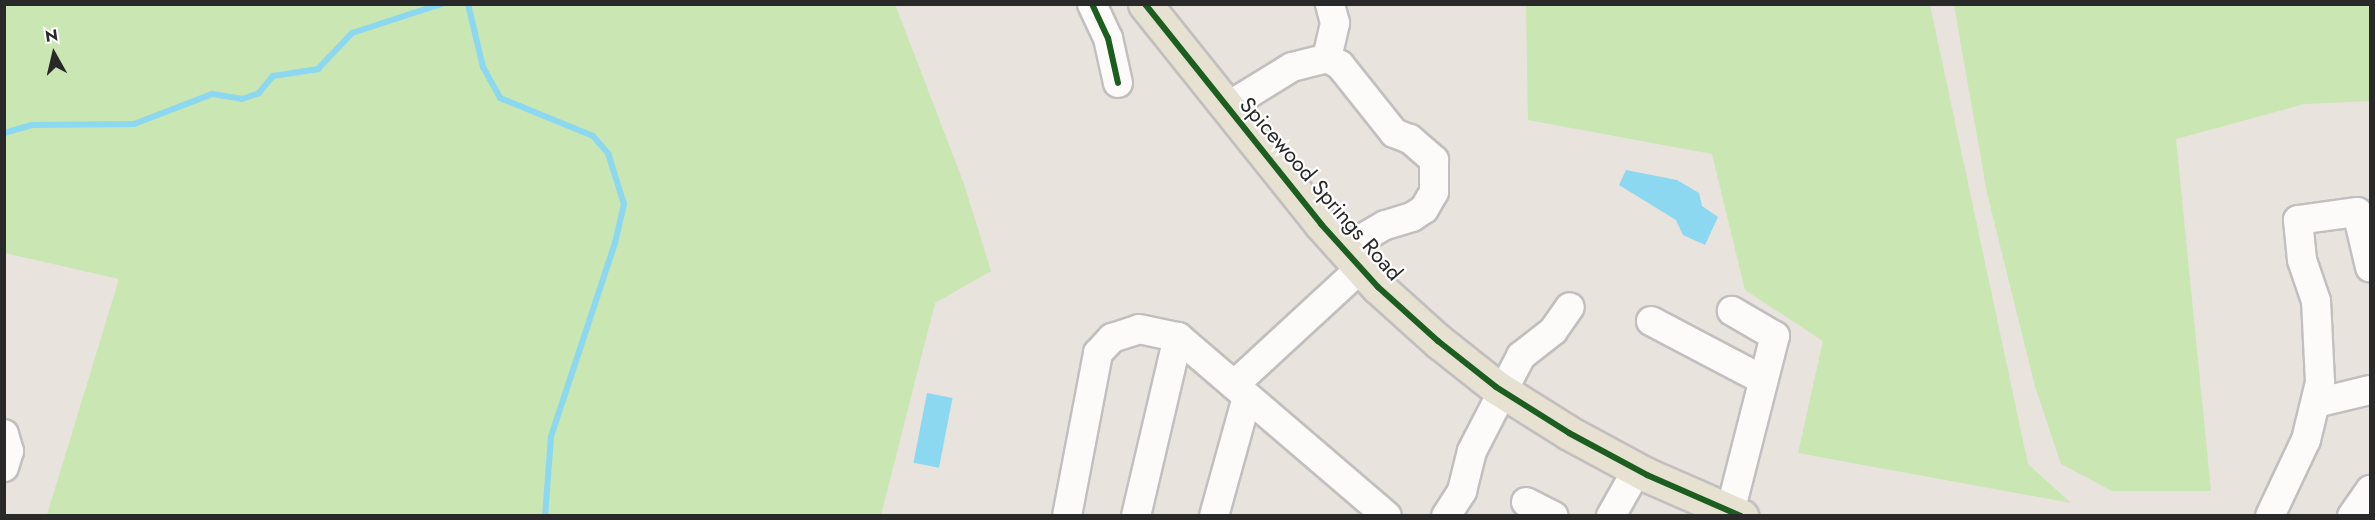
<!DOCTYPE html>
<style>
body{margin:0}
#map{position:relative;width:2375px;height:520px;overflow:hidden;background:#e8e3dd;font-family:Jost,sans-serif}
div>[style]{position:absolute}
.green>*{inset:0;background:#c9e6b3}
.water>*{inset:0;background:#8bd8f0;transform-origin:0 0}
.stream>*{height:6px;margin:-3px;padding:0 3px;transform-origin:3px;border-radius:3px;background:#8bd8f0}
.roads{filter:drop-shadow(2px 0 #c1bfbf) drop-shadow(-2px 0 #c1bfbf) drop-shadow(0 2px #c1bfbf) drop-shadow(0 -2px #c1bfbf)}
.minor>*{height:28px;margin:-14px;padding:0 14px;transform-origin:14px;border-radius:14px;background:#fcfbfa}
.major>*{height:33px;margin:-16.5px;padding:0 16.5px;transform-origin:16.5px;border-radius:16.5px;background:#e7e1d1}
.cycleway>*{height:6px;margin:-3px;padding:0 3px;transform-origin:3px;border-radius:3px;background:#1b5e20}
span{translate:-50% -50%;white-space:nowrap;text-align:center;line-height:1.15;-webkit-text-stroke:4.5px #fff;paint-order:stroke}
.street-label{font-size:22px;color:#292929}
.frame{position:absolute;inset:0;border:6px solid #292929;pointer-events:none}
.north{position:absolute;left:24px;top:24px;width:60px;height:60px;-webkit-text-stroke:4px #fff;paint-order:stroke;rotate:352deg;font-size:16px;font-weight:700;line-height:24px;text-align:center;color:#292929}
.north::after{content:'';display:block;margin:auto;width:21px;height:27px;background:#292929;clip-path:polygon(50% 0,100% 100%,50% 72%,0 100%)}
</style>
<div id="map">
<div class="green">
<i style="clip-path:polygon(895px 4px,964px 184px,991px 271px,935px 303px,881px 515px,47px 515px,119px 279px,5px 253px,5px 5px)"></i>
<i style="clip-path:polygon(1526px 5px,1930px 5px,2028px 464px,2071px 503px,1798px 453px,1823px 341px,1745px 290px,1712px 154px,1528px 120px)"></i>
<i style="clip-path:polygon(1954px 5px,2370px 5px,2370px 101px,2304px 104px,2176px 139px,2211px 491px,2112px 491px,2061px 464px,2035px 386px,1987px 193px)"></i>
</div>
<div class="water">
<i style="clip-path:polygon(1626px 170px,1677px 180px,1699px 193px,1702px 206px,1718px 217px,1705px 245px,1683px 235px,1676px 220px,1619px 185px)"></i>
<i style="left:927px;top:393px;width:26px;height:71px;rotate:11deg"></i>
</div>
<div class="stream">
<i style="left:468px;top:4px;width:65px;rotate:76.6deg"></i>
<i style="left:483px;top:67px;width:35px;rotate:61deg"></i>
<i style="left:500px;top:98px;width:100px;rotate:22.2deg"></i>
<i style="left:593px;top:136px;width:23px;rotate:49deg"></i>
<i style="left:608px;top:153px;width:53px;rotate:72.6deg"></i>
<i style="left:624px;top:204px;width:40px;rotate:103deg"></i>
<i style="left:615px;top:243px;width:204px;rotate:108.3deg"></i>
<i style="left:551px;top:437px;width:79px;rotate:94.3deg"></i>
<i style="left:4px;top:133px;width:29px;rotate:-16deg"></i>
<i style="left:32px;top:125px;width:102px;rotate:-0.6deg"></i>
<i style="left:134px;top:124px;width:84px;rotate:-21deg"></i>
<i style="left:212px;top:94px;width:30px;rotate:9deg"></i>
<i style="left:242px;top:99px;width:18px;rotate:-19deg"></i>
<i style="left:259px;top:93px;width:22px;rotate:-51deg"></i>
<i style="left:273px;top:76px;width:46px;rotate:-8.8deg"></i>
<i style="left:318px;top:69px;width:50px;rotate:-46.6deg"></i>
<i style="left:352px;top:33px;width:94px;rotate:-18deg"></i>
</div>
<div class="roads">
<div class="minor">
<i style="left:1092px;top:4px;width:38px;rotate:65deg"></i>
<i style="left:1108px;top:38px;width:46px;rotate:77.5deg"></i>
<i style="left:1327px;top:58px;width:36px;rotate:-77deg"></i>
<i style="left:1335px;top:23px;width:20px;rotate:-105deg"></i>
<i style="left:1227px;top:107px;width:76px;rotate:-31.6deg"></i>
<i style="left:1292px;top:67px;width:36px;rotate:-14deg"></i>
<i style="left:1327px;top:58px;width:15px;rotate:28deg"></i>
<i style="left:1340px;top:65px;width:87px;rotate:51.5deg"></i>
<i style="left:1394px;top:133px;width:17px;rotate:21deg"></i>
<i style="left:1410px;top:139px;width:32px;rotate:41deg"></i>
<i style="left:1434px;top:160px;width:32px;rotate:90deg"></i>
<i style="left:1434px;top:192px;width:20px;rotate:120deg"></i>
<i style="left:1424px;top:209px;width:14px;rotate:146deg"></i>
<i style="left:1412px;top:217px;width:28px;rotate:163deg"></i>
<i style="left:1385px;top:225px;width:48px;rotate:149.7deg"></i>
<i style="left:1651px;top:321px;width:127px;rotate:27.8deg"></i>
<i style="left:1234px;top:385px;width:173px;rotate:-42.7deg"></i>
<i style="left:2316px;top:403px;width:56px;rotate:-13.5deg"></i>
<i style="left:4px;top:434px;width:18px;rotate:74deg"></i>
<i style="left:9px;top:451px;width:17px;rotate:107deg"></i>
<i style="left:1526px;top:502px;width:31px;rotate:27deg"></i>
<i style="left:1067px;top:516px;width:166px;rotate:-79.2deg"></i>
<i style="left:1098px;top:353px;width:21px;rotate:-47deg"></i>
<i style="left:1112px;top:338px;width:28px;rotate:-18deg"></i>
<i style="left:1139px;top:329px;width:40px;rotate:12deg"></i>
<i style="left:1178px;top:337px;width:275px;rotate:40.6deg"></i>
<i style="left:1136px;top:516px;width:184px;rotate:-76.8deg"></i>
<i style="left:1214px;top:516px;width:123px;rotate:-74.5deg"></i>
<i style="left:1446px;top:516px;width:30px;rotate:-57deg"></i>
<i style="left:1462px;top:491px;width:41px;rotate:-76deg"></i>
<i style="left:1472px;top:451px;width:107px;rotate:-62.7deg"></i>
<i style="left:1521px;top:356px;width:41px;rotate:-38deg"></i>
<i style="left:1553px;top:331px;width:29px;rotate:-55deg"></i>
<i style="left:1611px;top:516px;width:53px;rotate:-60.5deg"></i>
<i style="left:1729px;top:516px;width:186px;rotate:-75.7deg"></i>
<i style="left:1775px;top:336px;width:50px;rotate:-149.8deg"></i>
<i style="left:2270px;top:516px;width:84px;rotate:-64.7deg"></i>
<i style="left:2306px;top:440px;width:60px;rotate:-76.4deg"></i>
<i style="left:2320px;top:382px;width:81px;rotate:-92.8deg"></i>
<i style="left:2316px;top:301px;width:43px;rotate:-108.9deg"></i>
<i style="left:2302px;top:260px;width:40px;rotate:-95.7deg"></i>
<i style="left:2298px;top:220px;width:60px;rotate:-7.7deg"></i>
<i style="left:2357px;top:212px;width:57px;rotate:76.7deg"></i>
<i style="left:2352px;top:516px;width:32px;rotate:-55deg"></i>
</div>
<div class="major">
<i style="left:1145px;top:4px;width:282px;rotate:51.3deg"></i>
<i style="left:1321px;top:224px;width:85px;rotate:47.9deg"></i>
<i style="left:1378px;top:287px;width:81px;rotate:42deg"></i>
<i style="left:1438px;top:341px;width:74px;rotate:38.4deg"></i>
<i style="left:1496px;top:387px;width:86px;rotate:32.2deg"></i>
<i style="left:1569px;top:433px;width:89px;rotate:28.3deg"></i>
<i style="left:1647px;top:475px;width:103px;rotate:23.6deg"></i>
</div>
</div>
<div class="cycleway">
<i style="left:1092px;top:4px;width:38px;rotate:65deg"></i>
<i style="left:1108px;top:38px;width:46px;rotate:77.5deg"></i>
<i style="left:1145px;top:4px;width:282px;rotate:51.3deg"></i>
<i style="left:1321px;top:224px;width:85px;rotate:47.9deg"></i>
<i style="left:1378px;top:287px;width:81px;rotate:42deg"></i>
<i style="left:1438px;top:341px;width:74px;rotate:38.4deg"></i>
<i style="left:1496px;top:387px;width:86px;rotate:32.2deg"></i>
<i style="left:1569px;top:433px;width:89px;rotate:28.3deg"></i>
<i style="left:1647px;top:475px;width:103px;rotate:23.6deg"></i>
</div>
<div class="street-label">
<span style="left:1321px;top:189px;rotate:49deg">Spicewood Springs Road</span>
</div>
<div class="frame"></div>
<div class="north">N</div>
</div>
